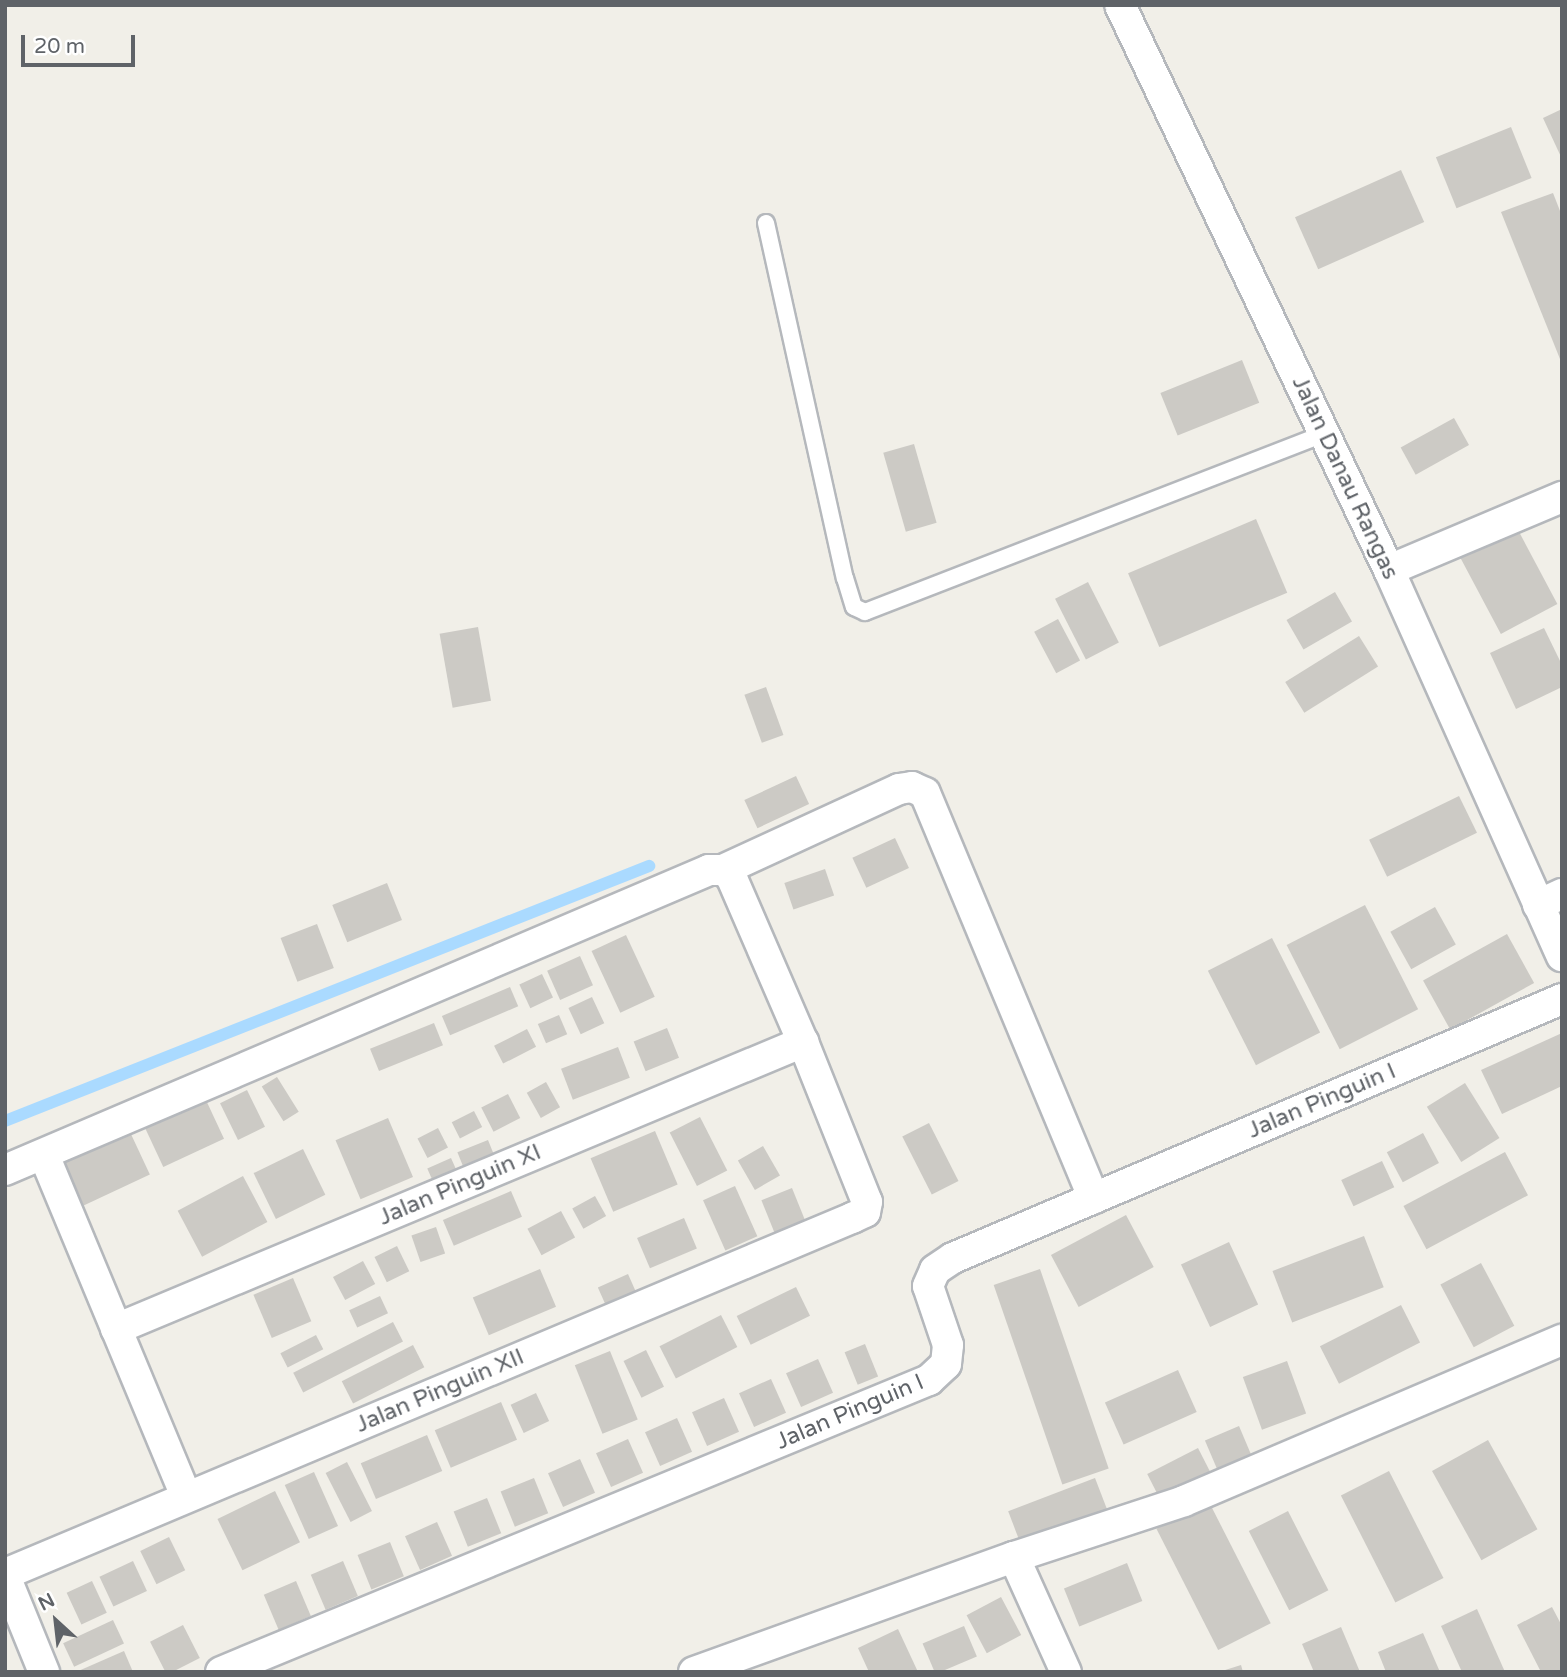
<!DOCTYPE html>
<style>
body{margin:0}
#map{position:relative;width:1567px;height:1677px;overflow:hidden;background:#f1efe8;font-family:"Varela Round",sans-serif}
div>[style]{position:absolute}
.stream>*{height:12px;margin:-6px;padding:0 6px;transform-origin:6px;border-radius:6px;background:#aadaff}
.building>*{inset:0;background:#cccac5;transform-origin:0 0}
.roads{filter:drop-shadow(2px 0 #b5b8bc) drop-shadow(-2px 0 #b5b8bc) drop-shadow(0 2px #b5b8bc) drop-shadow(0 -2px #b5b8bc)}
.lane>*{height:16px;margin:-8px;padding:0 8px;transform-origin:8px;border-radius:8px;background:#fff}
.street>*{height:30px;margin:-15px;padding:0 15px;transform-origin:15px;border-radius:15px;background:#fff}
span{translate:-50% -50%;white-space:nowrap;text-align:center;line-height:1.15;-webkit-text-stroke:5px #fff;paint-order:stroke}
.street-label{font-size:23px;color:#5f6368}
.frame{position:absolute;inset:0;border:7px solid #5f6368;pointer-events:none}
.north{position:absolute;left:21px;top:1586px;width:70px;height:70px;-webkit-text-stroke:5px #fff;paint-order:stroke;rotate:333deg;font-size:19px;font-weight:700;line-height:28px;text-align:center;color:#5f6368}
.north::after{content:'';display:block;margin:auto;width:24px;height:32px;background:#5f6368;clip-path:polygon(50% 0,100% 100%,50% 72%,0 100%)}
.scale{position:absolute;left:21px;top:35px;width:114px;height:32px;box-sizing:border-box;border:4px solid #5f6368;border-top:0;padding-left:9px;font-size:21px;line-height:24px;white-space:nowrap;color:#5f6368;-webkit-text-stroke:5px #fff;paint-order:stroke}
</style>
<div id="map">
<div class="stream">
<i style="left:5px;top:1121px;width:693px;rotate:-21.6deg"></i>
</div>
<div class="building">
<i style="clip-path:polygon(1562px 109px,1562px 159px,1543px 118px)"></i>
<i style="left:1511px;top:127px;width:55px;height:81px;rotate:68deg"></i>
<i style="left:1401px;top:170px;width:57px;height:116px;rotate:66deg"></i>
<i style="clip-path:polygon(1553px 193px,1562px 216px,1562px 364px,1501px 212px)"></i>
<i style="left:1242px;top:360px;width:46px;height:88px;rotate:68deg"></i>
<i style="left:1454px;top:418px;width:31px;height:61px;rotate:61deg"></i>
<i style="left:914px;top:444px;width:82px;height:32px;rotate:74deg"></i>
<i style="left:1256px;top:519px;width:80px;height:139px;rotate:67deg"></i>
<i style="left:1517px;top:528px;width:86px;height:64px;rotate:62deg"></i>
<i style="left:1088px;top:582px;width:68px;height:37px;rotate:63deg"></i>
<i style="left:1335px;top:592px;width:34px;height:56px;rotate:60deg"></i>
<i style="left:1058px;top:619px;width:47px;height:27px;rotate:62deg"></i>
<i style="left:478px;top:627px;width:75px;height:39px;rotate:80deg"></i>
<i style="clip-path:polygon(1544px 628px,1562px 665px,1562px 687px,1516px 709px,1490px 653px)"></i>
<i style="left:1359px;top:636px;width:36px;height:87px;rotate:58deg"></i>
<i style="left:766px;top:687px;width:51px;height:23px;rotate:70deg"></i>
<i style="left:796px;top:776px;width:31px;height:57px;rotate:65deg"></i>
<i style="left:1459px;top:796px;width:41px;height:100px;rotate:64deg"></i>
<i style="left:895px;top:838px;width:33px;height:47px;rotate:65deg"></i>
<i style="left:825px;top:869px;width:28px;height:43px;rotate:71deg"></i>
<i style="left:387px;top:883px;width:40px;height:59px;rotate:68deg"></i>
<i style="left:1365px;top:905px;width:117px;height:88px;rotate:63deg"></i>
<i style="left:1435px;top:907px;width:43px;height:51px;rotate:61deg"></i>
<i style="left:317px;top:924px;width:47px;height:39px;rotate:69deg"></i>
<i style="left:1507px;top:934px;width:56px;height:96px;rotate:61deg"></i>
<i style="left:626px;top:935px;width:68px;height:38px;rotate:65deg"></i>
<i style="left:1272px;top:938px;width:106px;height:72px;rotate:63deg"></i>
<i style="left:580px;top:956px;width:32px;height:36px;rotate:66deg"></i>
<i style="left:542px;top:974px;width:26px;height:25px;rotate:65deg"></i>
<i style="left:510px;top:987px;width:21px;height:74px;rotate:67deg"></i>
<i style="left:592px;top:997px;width:29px;height:26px;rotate:65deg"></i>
<i style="left:559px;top:1015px;width:21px;height:23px;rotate:67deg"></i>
<i style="left:434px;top:1023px;width:24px;height:69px;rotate:68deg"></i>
<i style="left:667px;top:1028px;width:32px;height:36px;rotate:68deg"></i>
<i style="left:527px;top:1029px;width:20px;height:37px;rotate:63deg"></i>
<i style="clip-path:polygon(1562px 1033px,1562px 1086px,1502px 1114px,1481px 1070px)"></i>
<i style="left:618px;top:1047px;width:33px;height:61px;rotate:69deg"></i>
<i style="left:277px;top:1077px;width:41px;height:18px;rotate:58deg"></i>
<i style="left:546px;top:1082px;width:29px;height:22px;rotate:61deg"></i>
<i style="left:1465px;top:1083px;width:65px;height:45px;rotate:58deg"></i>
<i style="left:247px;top:1090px;width:41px;height:30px;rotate:64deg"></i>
<i style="left:508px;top:1094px;width:27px;height:30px;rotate:63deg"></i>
<i style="left:205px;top:1098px;width:45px;height:67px;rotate:65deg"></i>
<i style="left:474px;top:1111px;width:18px;height:25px;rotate:63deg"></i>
<i style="left:700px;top:1117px;width:60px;height:34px;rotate:63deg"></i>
<i style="left:388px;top:1118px;width:64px;height:57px;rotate:67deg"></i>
<i style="left:929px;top:1123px;width:65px;height:30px;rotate:63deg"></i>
<i style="left:438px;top:1128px;width:22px;height:23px;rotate:63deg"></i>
<i style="left:655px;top:1131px;width:58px;height:70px;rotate:67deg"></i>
<i style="left:130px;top:1132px;width:47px;height:73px;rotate:65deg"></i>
<i style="left:1423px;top:1133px;width:34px;height:41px;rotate:62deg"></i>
<i style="left:488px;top:1140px;width:18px;height:33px;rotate:68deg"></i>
<i style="left:763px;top:1146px;width:34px;height:29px;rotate:60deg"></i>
<i style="left:303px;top:1149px;width:51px;height:55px;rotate:64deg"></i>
<i style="left:1505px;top:1152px;width:49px;height:115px;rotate:62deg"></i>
<i style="left:451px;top:1158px;width:17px;height:26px;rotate:66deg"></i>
<i style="left:1382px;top:1161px;width:29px;height:45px;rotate:65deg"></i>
<i style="left:243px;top:1176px;width:52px;height:74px;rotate:62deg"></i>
<i style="left:735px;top:1186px;width:55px;height:35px;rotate:66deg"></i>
<i style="left:792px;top:1188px;width:38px;height:33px;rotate:68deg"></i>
<i style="left:511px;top:1191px;width:28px;height:74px;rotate:67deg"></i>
<i style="left:595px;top:1196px;width:23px;height:26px;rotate:61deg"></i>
<i style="left:561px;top:1211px;width:30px;height:38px;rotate:62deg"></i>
<i style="left:1126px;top:1215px;width:59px;height:85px;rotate:62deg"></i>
<i style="left:684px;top:1218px;width:33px;height:51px;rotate:67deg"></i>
<i style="left:436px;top:1227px;width:28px;height:26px;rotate:71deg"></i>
<i style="left:1364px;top:1236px;width:55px;height:98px;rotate:69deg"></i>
<i style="left:1229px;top:1242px;width:69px;height:53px;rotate:65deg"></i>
<i style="left:397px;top:1246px;width:28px;height:25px;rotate:64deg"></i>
<i style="left:363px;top:1261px;width:26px;height:34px;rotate:62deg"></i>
<i style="left:1481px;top:1263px;width:71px;height:46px;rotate:62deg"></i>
<i style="left:540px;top:1269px;width:41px;height:73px;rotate:67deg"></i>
<i style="left:1040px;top:1269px;width:211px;height:49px;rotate:71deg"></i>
<i style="left:628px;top:1274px;width:27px;height:33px;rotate:66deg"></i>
<i style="left:293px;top:1278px;width:47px;height:43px;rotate:67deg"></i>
<i style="left:796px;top:1287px;width:32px;height:66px;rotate:64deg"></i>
<i style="left:380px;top:1296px;width:19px;height:34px;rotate:65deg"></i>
<i style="left:1401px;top:1305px;width:42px;height:91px;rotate:63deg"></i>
<i style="left:721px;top:1315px;width:36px;height:69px;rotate:63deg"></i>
<i style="left:393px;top:1322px;width:22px;height:112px;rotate:63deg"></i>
<i style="left:316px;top:1335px;width:16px;height:40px;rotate:63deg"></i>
<i style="left:865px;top:1344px;width:35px;height:22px;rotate:68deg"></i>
<i style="left:413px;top:1345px;width:25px;height:80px;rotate:63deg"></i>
<i style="left:646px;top:1350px;width:41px;height:25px;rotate:64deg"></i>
<i style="left:610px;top:1351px;width:74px;height:38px;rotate:68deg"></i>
<i style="left:818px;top:1359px;width:37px;height:35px;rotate:66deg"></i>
<i style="left:1287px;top:1361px;width:56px;height:47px;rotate:70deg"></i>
<i style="left:1178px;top:1370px;width:46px;height:80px;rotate:66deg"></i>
<i style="left:771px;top:1379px;width:37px;height:35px;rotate:66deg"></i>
<i style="left:536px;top:1393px;width:31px;height:28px;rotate:65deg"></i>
<i style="left:724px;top:1398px;width:37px;height:35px;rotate:66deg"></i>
<i style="left:501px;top:1402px;width:41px;height:72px;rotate:67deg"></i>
<i style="left:677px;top:1418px;width:37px;height:35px;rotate:66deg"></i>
<i style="left:1239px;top:1426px;width:39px;height:37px;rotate:67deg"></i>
<i style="left:427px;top:1435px;width:39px;height:72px;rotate:67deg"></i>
<i style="left:628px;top:1439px;width:37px;height:35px;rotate:66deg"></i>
<i style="left:1488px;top:1440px;width:102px;height:64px;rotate:61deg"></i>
<i style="left:1198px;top:1448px;width:36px;height:57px;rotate:63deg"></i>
<i style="left:580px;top:1459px;width:37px;height:35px;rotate:66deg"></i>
<i style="left:347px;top:1462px;width:55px;height:24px;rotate:63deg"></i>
<i style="left:1389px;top:1471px;width:120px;height:54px;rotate:63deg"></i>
<i style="left:314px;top:1472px;width:59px;height:32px;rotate:66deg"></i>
<i style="left:534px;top:1478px;width:38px;height:36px;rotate:68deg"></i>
<i style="left:1095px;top:1478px;width:36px;height:93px;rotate:69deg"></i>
<i style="left:275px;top:1491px;width:57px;height:64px;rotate:64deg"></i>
<i style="left:487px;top:1498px;width:38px;height:36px;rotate:68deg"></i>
<i style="left:1209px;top:1502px;width:136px;height:59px;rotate:63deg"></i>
<i style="left:1288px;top:1511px;width:89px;height:44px;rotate:63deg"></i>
<i style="left:437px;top:1522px;width:37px;height:35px;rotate:66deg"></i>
<i style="left:169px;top:1537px;width:37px;height:32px;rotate:64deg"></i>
<i style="left:390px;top:1542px;width:37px;height:35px;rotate:68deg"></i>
<i style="left:133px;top:1561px;width:33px;height:37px;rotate:65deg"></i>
<i style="left:343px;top:1561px;width:38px;height:35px;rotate:67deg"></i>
<i style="left:1127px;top:1563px;width:41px;height:68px;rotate:68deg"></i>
<i style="left:92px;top:1581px;width:35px;height:28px;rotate:65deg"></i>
<i style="left:296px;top:1581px;width:38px;height:35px;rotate:67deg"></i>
<i style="left:1001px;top:1597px;width:43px;height:39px;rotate:62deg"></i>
<i style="clip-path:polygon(1552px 1607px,1562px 1626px,1562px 1672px,1541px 1672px,1517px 1625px)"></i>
<i style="clip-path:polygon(1477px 1609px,1505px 1672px,1462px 1672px,1441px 1626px)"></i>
<i style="left:113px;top:1620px;width:26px;height:55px;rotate:65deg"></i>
<i style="left:183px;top:1625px;width:37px;height:37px;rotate:63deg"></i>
<i style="left:964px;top:1626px;width:33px;height:45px;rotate:67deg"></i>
<i style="clip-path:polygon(1341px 1627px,1360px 1672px,1314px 1672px,1302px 1644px)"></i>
<i style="clip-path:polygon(898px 1629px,918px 1672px,869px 1672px,858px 1648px)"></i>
<i style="clip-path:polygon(1423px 1633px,1440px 1672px,1386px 1672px,1378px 1652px)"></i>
<i style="clip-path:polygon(124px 1651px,133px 1672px,76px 1672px)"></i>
<i style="clip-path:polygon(1241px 1665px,1243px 1672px,1222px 1672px,1222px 1671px)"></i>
</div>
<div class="roads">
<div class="lane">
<i style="left:766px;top:223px;width:364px;rotate:77.5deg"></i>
<i style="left:845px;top:578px;width:30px;rotate:73deg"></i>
<i style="left:854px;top:607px;width:12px;rotate:24deg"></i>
<i style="left:865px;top:612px;width:493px;rotate:-21.2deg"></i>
</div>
<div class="street">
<i style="left:1120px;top:5px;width:626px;rotate:64.54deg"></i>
<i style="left:1389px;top:570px;width:423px;rotate:65.9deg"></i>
<i style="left:1389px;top:570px;width:188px;rotate:-22.9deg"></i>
<i style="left:723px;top:870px;width:194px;rotate:-24.7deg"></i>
<i style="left:899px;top:789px;width:13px;rotate:-9deg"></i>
<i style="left:912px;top:787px;width:14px;rotate:25deg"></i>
<i style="left:925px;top:793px;width:439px;rotate:67.4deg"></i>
<i style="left:1538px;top:905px;width:26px;rotate:-25deg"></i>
<i style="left:44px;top:1155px;width:369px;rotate:67.4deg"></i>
<i style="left:5px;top:1170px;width:765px;rotate:-23.08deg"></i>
<i style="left:709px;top:870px;width:14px"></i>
<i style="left:723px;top:870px;width:10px;rotate:37deg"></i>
<i style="left:731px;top:876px;width:181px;rotate:66.6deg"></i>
<i style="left:803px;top:1042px;width:172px;rotate:68.2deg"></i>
<i style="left:867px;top:1202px;width:10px;rotate:101deg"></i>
<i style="left:865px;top:1212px;width:14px;rotate:155deg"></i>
<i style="left:852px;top:1218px;width:919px;rotate:157.2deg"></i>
<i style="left:116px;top:1329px;width:745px;rotate:-22.67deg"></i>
<i style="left:1014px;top:1557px;width:126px;rotate:65.7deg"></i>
<i style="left:5px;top:1576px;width:104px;rotate:67.9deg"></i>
<i style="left:221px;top:1672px;width:766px;rotate:-22.41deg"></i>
<i style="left:929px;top:1380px;width:23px;rotate:-43deg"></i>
<i style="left:946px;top:1364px;width:19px;rotate:-84deg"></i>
<i style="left:948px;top:1345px;width:62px;rotate:-108.7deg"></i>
<i style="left:928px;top:1286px;width:17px;rotate:-66deg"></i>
<i style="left:935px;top:1270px;width:22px;rotate:-34deg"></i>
<i style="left:953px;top:1258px;width:662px;rotate:-23.04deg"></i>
<i style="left:694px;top:1672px;width:340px;rotate:-19.8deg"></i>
<i style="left:1014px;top:1557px;width:179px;rotate:-18.2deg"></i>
<i style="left:1184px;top:1501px;width:411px;rotate:-23.1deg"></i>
</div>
</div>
<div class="street-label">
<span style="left:1345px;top:478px;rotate:65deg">Jalan Danau Rangas</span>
<span style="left:1322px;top:1101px;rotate:-23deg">Jalan Pinguin I</span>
<span style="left:460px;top:1185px;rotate:-23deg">Jalan Pinguin XI</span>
<span style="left:440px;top:1391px;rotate:-23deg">Jalan Pinguin XII</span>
<span style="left:850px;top:1412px;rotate:-23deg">Jalan Pinguin I</span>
</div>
<div class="frame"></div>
<div class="north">N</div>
<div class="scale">20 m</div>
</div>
